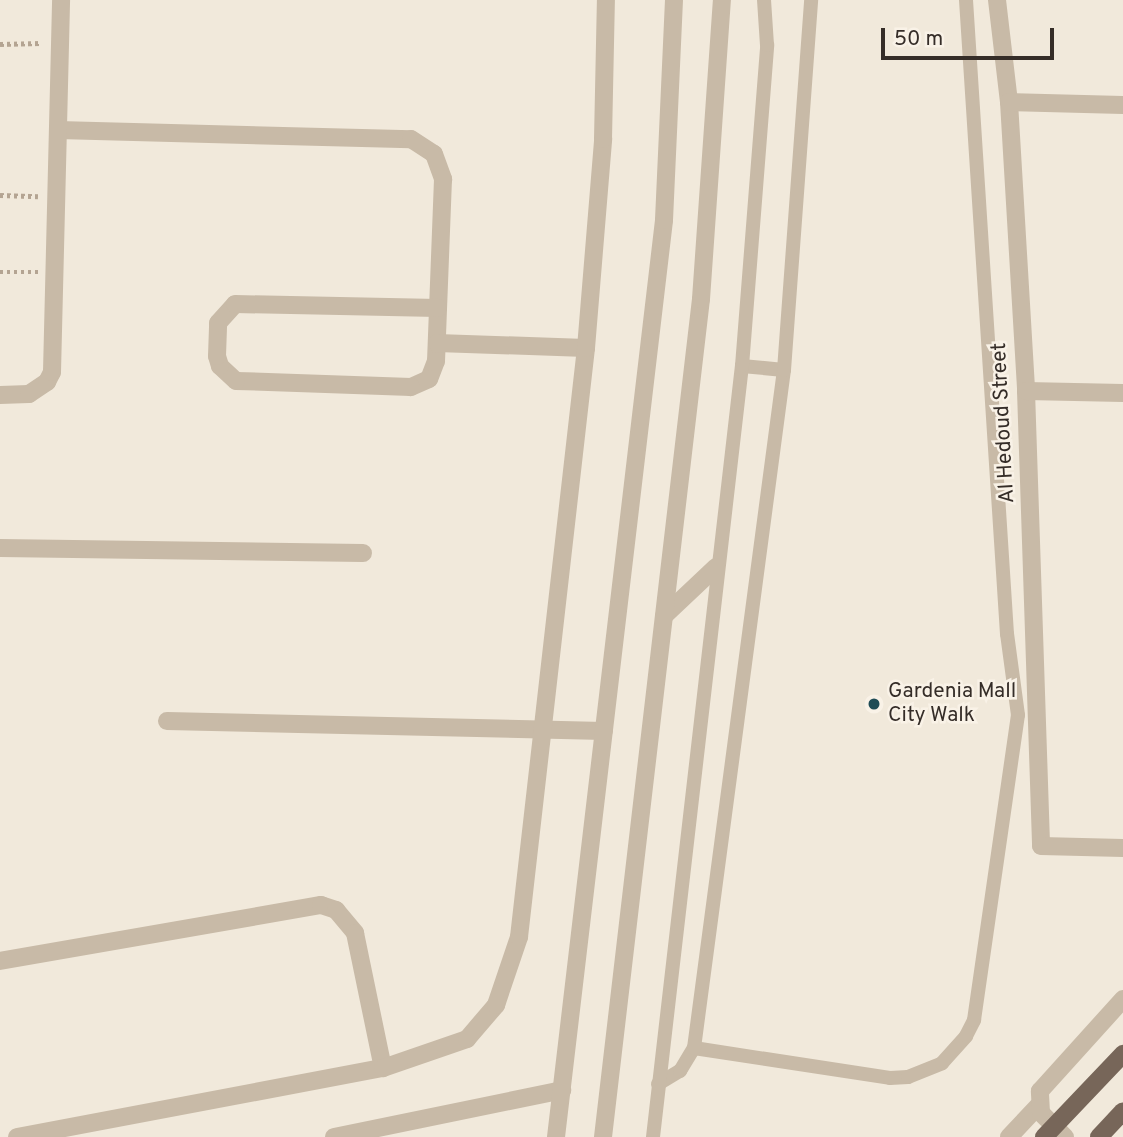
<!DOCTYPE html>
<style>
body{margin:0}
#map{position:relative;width:1123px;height:1137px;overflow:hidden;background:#f1e9db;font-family:Overpass,sans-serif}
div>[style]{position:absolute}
.path>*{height:4.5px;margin-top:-2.25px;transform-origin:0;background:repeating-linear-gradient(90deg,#b4a492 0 3.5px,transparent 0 7px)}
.service>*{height:14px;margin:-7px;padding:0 7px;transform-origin:7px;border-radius:7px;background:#c8baa7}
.minor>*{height:18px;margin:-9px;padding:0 9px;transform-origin:9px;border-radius:9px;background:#c8baa7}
.tertiary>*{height:18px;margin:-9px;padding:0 9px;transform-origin:9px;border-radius:9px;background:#c8baa7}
.primary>*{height:18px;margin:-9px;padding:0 9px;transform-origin:9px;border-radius:9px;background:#776659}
.primary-bridge>*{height:18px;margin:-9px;padding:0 9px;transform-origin:9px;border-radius:9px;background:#776659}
.dots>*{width:19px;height:19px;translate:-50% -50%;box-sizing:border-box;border:4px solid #f9f2e7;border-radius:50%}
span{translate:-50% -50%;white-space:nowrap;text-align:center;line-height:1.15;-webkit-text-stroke:5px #f9f2e7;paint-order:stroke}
.street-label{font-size:21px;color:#352d28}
.poi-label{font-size:21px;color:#352d28}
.left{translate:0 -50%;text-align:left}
.scale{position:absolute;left:881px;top:28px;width:173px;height:32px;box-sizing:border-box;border:4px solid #352d28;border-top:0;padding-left:9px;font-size:21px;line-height:24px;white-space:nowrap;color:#352d28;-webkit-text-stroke:5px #f9f2e7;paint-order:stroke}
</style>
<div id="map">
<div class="path">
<i style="left:0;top:44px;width:41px;rotate:-1.4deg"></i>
<i style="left:0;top:195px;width:38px;rotate:2deg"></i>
<i style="left:0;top:272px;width:38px"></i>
</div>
<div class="service">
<i style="left:742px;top:366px;width:42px;rotate:5.4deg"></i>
<i style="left:694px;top:1048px;width:198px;rotate:8.7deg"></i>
<i style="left:890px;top:1078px;width:18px;rotate:-3deg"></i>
<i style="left:908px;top:1077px;width:37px;rotate:-22deg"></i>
<i style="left:942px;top:1063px;width:36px;rotate:-48deg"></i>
<i style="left:966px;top:1036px;width:18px;rotate:-63deg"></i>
<i style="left:974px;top:1020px;width:308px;rotate:-81.8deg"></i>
<i style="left:1018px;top:715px;width:82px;rotate:-97.7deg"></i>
<i style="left:1007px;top:634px;width:635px;rotate:-93.7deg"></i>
<i style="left:658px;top:1084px;width:26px;rotate:-31deg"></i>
<i style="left:680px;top:1071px;width:27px;rotate:-59deg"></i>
<i style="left:694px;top:1048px;width:684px;rotate:-82.44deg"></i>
<i style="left:784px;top:370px;width:371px;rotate:-85.8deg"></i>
<i style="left:653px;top:1137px;width:776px;rotate:-83.42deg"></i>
<i style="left:742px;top:366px;width:322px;rotate:-85.5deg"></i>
<i style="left:767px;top:45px;width:45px;rotate:-93.8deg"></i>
</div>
<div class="minor">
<i style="left:997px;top:0;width:103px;rotate:83.3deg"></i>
<i style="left:1009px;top:102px;width:289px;rotate:86.6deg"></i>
<i style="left:1026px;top:391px;width:455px;rotate:88.1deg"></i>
<i style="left:1041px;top:846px;width:82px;rotate:1.4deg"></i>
<i style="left:1009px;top:102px;width:114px;rotate:1.5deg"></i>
<i style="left:58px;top:130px;width:353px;rotate:1.5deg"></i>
<i style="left:411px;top:139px;width:27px;rotate:33deg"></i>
<i style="left:434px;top:154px;width:27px;rotate:70deg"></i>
<i style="left:443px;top:179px;width:182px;rotate:92.2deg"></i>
<i style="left:436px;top:361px;width:19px;rotate:111deg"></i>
<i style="left:429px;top:379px;width:20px;rotate:156deg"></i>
<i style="left:411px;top:387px;width:175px;rotate:-178deg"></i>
<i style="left:236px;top:381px;width:22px;rotate:-137deg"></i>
<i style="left:220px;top:366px;width:10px;rotate:-107deg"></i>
<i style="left:217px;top:356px;width:33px;rotate:-88deg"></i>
<i style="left:218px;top:323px;width:25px;rotate:-48deg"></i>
<i style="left:235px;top:304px;width:203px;rotate:1.1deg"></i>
<i style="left:437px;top:343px;width:149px;rotate:1.9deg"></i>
<i style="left:1026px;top:391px;width:97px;rotate:1.2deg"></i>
<i style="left:0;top:395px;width:29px;rotate:-2deg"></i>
<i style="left:29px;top:394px;width:22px;rotate:-34deg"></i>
<i style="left:47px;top:382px;width:11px;rotate:-63deg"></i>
<i style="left:52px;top:372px;width:372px;rotate:-88.6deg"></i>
<i style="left:0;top:548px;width:363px;rotate:0.8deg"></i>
<i style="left:167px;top:721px;width:437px;rotate:1.3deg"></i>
<i style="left:0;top:961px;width:326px;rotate:-9.9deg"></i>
<i style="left:321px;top:905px;width:16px;rotate:18deg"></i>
<i style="left:336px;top:910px;width:30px;rotate:50deg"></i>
<i style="left:355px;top:933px;width:138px;rotate:78.3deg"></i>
<i style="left:17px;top:1137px;width:372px;rotate:-10.7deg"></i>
<i style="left:383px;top:1068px;width:89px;rotate:-19deg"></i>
<i style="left:467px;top:1039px;width:45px;rotate:-49.5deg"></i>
<i style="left:496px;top:1005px;width:72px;rotate:-71.3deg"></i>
<i style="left:519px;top:937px;width:593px;rotate:-83.51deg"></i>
<i style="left:586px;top:348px;width:210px;rotate:-85.3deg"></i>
<i style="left:603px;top:139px;width:139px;rotate:-88.8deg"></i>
<i style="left:334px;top:1137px;width:233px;rotate:-11.6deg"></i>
<i style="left:1009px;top:1137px;width:42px;rotate:-46.9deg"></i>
</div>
<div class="tertiary">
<i style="left:664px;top:616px;width:71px;rotate:-43.3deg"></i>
<i style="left:556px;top:1137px;width:923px;rotate:-83.28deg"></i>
<i style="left:664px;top:220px;width:220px;rotate:-87.4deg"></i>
<i style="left:603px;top:1137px;width:844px;rotate:-83.33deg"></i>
<i style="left:701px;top:299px;width:300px;rotate:-86deg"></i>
<i style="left:1065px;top:1137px;width:34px;rotate:-135deg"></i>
<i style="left:1041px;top:1113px;width:22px;rotate:-93deg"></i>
<i style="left:1040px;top:1091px;width:124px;rotate:-47.9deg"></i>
</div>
<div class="primary">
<i style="left:1099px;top:1137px;width:35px;rotate:-47deg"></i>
</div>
<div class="primary-bridge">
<i style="left:1044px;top:1137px;width:115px;rotate:-46.4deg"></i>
</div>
<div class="dots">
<i style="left:874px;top:704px;background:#1f4c55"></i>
</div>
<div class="street-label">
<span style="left:1004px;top:423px;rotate:-93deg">Al Hedoud Street</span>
</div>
<div class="poi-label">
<span class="left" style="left:888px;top:704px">Gardenia Mall<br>City Walk</span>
</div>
<div class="scale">50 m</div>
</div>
